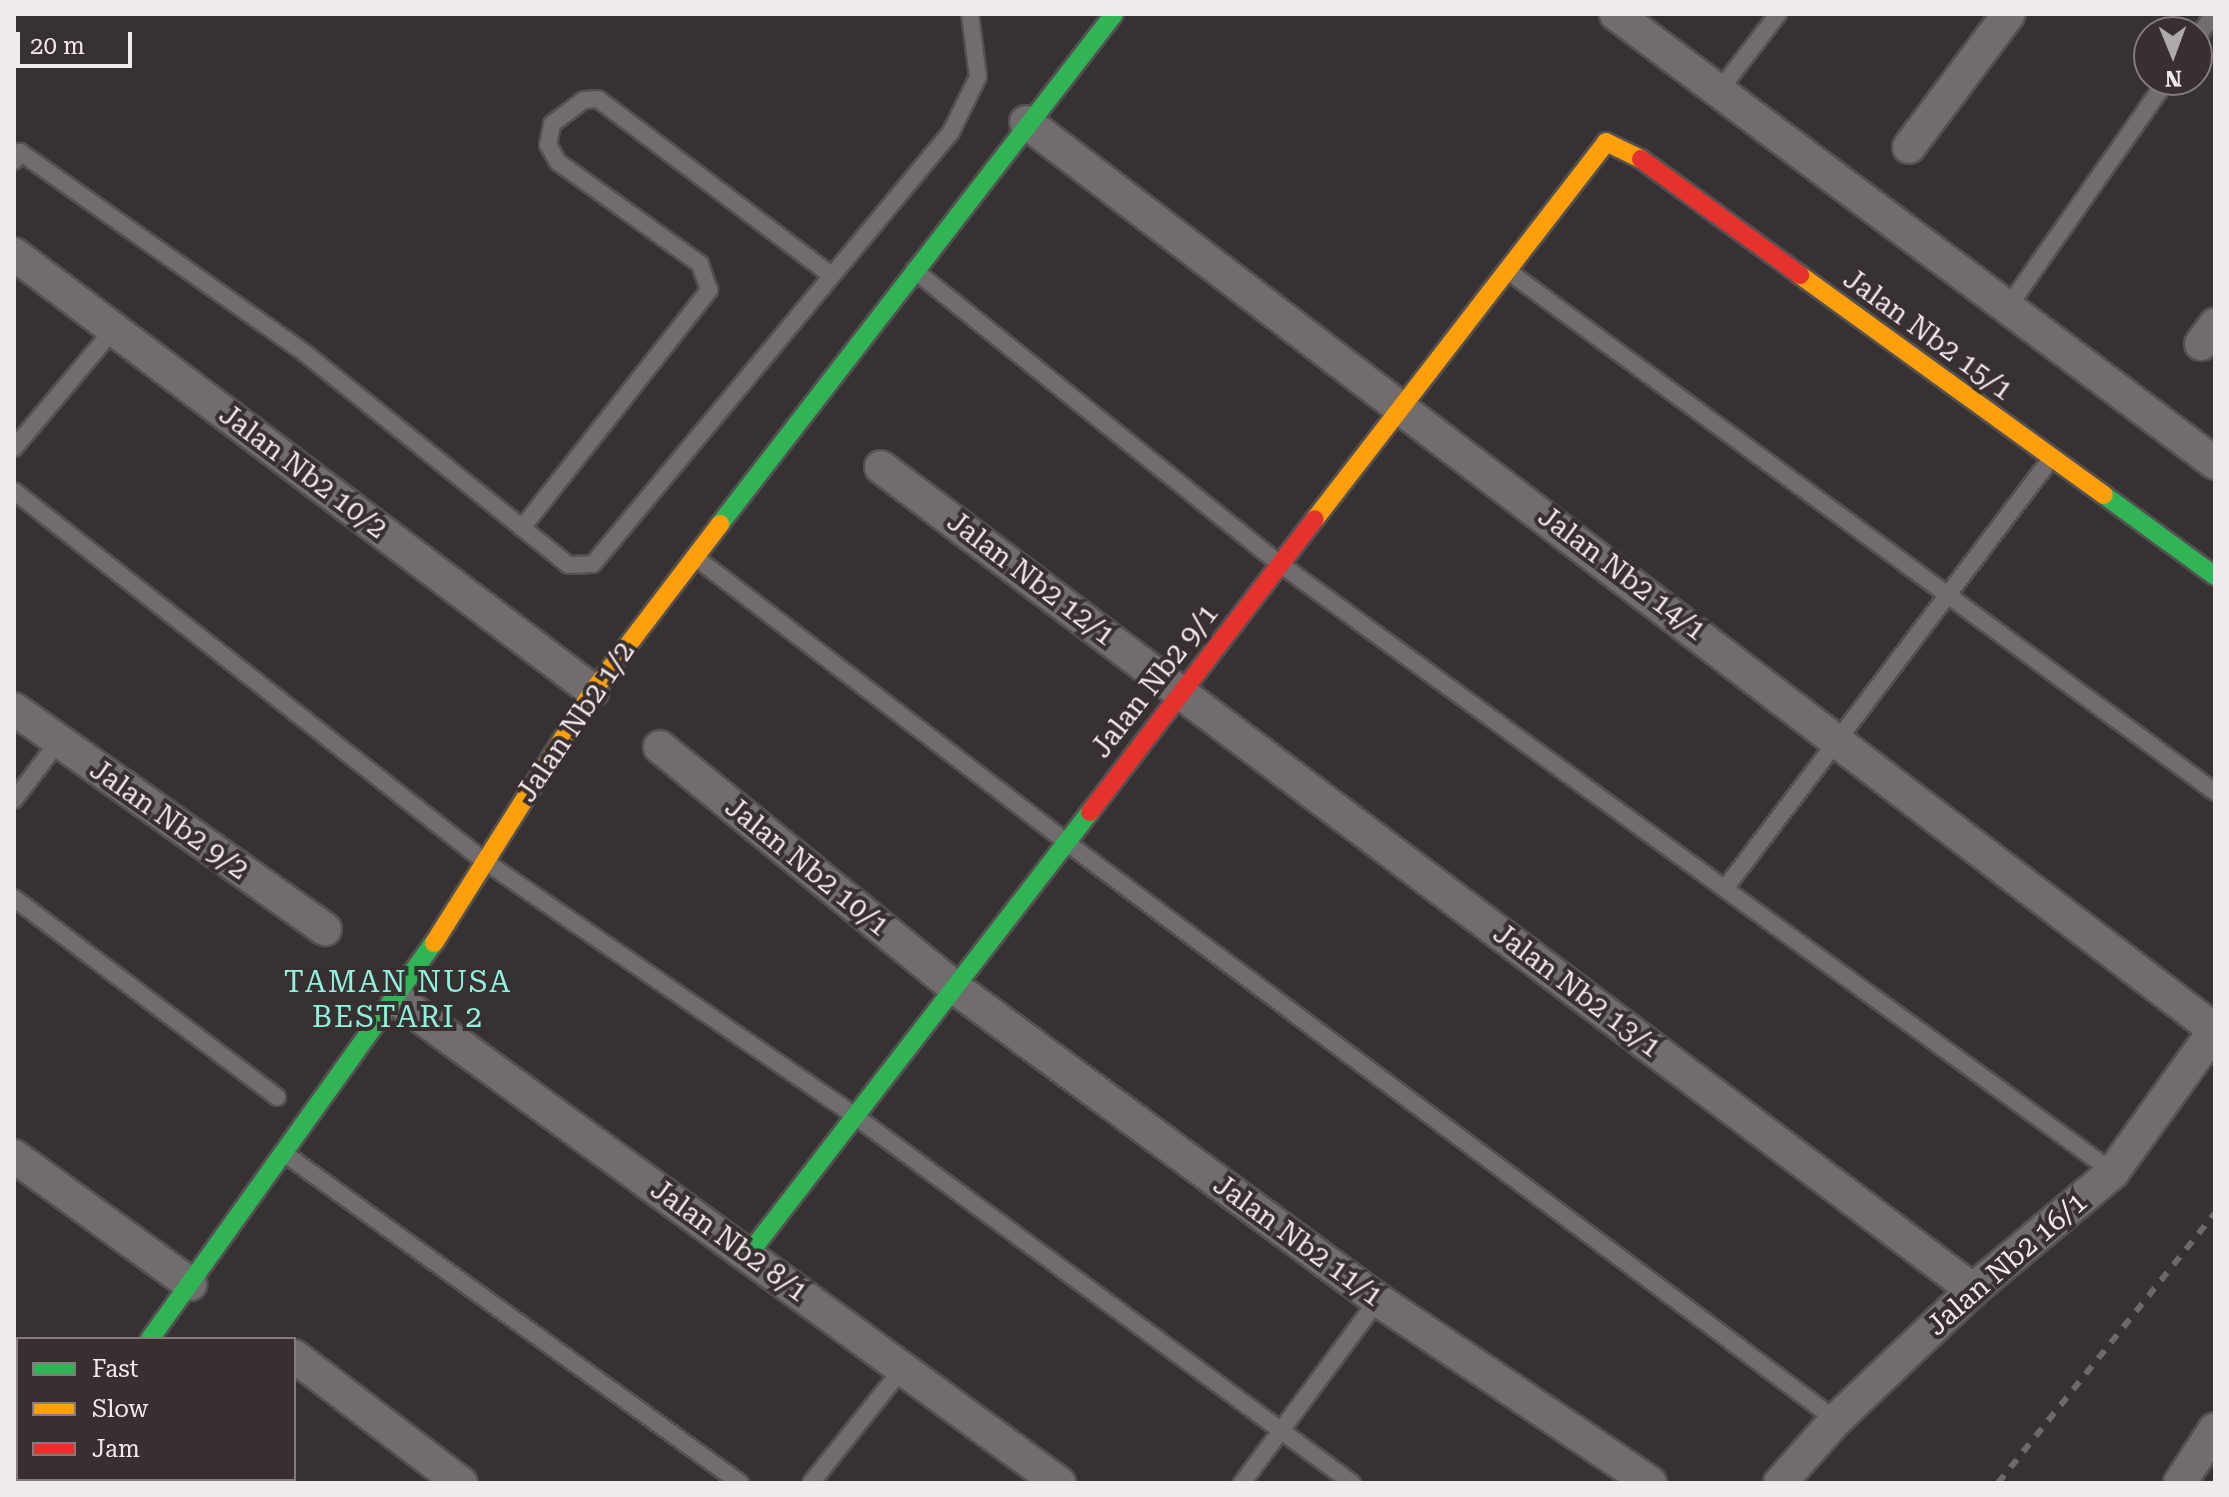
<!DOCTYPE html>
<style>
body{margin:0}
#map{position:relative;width:2229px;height:1497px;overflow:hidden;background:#363132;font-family:"Roboto Serif",serif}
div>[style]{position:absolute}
.roads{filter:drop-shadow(2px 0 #545051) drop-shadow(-2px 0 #545051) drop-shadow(0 2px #545051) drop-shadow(0 -2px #545051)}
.lane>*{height:16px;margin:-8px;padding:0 8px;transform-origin:8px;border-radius:8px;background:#716d6e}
.street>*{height:32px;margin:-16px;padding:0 16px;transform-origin:16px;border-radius:16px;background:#716d6e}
.fast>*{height:18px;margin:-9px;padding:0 9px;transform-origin:9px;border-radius:9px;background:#30b455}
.slow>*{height:18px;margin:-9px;padding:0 9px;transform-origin:9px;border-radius:9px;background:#ff9f0a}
.jam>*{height:18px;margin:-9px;padding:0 9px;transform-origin:9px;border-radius:9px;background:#e5322d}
.rail>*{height:6px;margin-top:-3px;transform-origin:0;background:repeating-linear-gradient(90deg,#6d6869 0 10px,transparent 0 20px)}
span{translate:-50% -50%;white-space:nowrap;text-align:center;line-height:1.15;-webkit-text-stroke:8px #382f31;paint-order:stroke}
.street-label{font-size:28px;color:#f0eaeb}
.neighbourhood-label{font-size:30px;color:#8ef2dc;letter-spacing:2px}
.frame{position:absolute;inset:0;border:16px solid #f0eaeb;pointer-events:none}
.legend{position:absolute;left:16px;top:1337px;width:280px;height:144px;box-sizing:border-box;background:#382f31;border:2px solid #827a7b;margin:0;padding:10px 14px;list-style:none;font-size:24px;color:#f0eaeb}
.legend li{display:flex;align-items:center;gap:16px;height:40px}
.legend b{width:40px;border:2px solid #827a7b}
.north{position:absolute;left:2133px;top:16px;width:80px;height:80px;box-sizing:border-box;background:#382f31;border:2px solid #827a7b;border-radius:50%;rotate:179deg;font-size:22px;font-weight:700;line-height:32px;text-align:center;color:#f0eaeb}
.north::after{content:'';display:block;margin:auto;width:28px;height:36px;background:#afa9aa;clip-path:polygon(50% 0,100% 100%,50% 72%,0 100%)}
.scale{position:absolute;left:16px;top:32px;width:116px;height:36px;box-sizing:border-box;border:4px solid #f0eaeb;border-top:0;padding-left:10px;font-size:24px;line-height:28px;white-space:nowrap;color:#f0eaeb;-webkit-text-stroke:6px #382f31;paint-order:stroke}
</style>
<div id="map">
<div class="roads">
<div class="lane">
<i style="left:2197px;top:38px;width:29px;rotate:-55deg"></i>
<i style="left:1719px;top:91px;width:97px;rotate:-52.5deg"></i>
<i style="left:14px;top:161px;width:11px;rotate:-56deg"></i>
<i style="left:20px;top:152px;width:350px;rotate:35.2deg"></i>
<i style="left:306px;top:354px;width:336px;rotate:38.8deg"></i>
<i style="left:568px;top:565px;width:25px;rotate:-2deg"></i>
<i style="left:593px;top:564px;width:561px;rotate:-50.35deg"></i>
<i style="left:951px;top:132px;width:61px;rotate:-63.9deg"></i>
<i style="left:978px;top:77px;width:64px;rotate:-97.2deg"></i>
<i style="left:914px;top:270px;width:469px;rotate:38.8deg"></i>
<i style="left:1280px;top:564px;width:1031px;rotate:36.13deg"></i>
<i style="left:1508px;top:271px;width:878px;rotate:36.39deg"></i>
<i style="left:2008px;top:307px;width:277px;rotate:-55deg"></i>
<i style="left:14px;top:448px;width:155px;rotate:-50deg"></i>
<i style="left:14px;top:491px;width:597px;rotate:38.19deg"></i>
<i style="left:483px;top:860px;width:452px;rotate:34.5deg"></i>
<i style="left:855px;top:1116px;width:618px;rotate:36.44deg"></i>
<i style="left:522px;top:528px;width:303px;rotate:-51.8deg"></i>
<i style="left:709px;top:290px;width:28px;rotate:-109deg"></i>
<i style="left:700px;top:264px;width:175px;rotate:-144.3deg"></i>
<i style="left:558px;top:162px;width:20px;rotate:-120deg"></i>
<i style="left:548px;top:145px;width:21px;rotate:-79deg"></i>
<i style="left:552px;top:124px;width:40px;rotate:-37deg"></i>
<i style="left:584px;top:100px;width:14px;rotate:-4deg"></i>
<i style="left:598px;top:99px;width:293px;rotate:37.1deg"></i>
<i style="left:695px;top:557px;width:468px;rotate:37.5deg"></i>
<i style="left:1066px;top:842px;width:963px;rotate:36.89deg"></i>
<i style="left:14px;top:800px;width:73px;rotate:-52.8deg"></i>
<i style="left:1727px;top:886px;width:535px;rotate:-52.83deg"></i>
<i style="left:14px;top:898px;width:330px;rotate:37.1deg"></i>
<i style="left:288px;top:1156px;width:558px;rotate:35.88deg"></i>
<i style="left:147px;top:1479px;width:6px;rotate:39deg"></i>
<i style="left:811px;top:1483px;width:146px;rotate:-51.4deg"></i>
<i style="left:1242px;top:1483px;width:228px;rotate:-53.4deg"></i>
</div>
<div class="street">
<i style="left:1616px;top:14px;width:749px;rotate:36.85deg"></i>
<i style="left:1026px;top:122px;width:1496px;rotate:37.37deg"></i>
<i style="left:1909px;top:147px;width:166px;rotate:-53.1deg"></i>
<i style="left:14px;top:254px;width:725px;rotate:37.04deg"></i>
<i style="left:2201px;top:344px;width:24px;rotate:-54deg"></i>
<i style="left:881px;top:467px;width:1367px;rotate:37deg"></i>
<i style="left:14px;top:709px;width:381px;rotate:35.3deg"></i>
<i style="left:660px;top:747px;width:380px;rotate:39.2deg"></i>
<i style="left:954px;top:987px;width:527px;rotate:36.44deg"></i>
<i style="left:1378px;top:1300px;width:328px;rotate:33.9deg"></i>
<i style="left:398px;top:1000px;width:819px;rotate:36.16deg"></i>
<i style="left:14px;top:1156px;width:218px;rotate:36deg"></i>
<i style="left:294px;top:1356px;width:210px;rotate:37.3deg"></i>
<i style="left:46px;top:1483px;width:5px;rotate:-53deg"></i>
<i style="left:1780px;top:1483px;width:84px;rotate:-48.4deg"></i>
<i style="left:1836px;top:1420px;width:189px;rotate:-43.5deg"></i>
<i style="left:1973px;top:1290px;width:183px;rotate:-40.1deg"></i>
<i style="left:2113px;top:1172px;width:175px;rotate:-54.3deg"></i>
<i style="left:2180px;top:1483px;width:64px;rotate:-57.1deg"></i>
</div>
<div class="fast">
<i style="left:2104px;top:495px;width:137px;rotate:36.1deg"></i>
<i style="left:720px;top:524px;width:644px;rotate:-52.31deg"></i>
<i style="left:748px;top:1255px;width:560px;rotate:-52.33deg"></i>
<i style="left:150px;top:1339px;width:487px;rotate:-54.4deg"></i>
</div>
<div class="slow">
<i style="left:1800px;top:275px;width:375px;rotate:35.9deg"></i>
<i style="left:1315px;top:519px;width:476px;rotate:-52.3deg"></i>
<i style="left:1606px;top:142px;width:39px;rotate:26deg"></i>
<i style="left:434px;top:943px;width:298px;rotate:-57.8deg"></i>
<i style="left:593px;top:691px;width:210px;rotate:-52.7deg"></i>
</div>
<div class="jam">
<i style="left:1641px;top:159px;width:197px;rotate:36.1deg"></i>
<i style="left:1090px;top:812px;width:369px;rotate:-52.5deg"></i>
</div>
</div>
<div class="rail">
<i style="left:1998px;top:1483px;width:346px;rotate:-51.2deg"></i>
</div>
<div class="street-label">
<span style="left:1928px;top:335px;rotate:36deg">Jalan Nb2 15/1</span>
<span style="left:303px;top:472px;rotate:37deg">Jalan Nb2 10/2</span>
<span style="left:1622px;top:574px;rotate:37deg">Jalan Nb2 14/1</span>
<span style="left:1031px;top:579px;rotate:37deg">Jalan Nb2 12/1</span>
<span style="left:1155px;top:681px;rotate:-52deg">Jalan Nb2 9/1</span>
<span style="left:576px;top:722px;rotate:-56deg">Jalan Nb2 1/2</span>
<span style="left:169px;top:820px;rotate:35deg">Jalan Nb2 9/2</span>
<span style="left:807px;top:867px;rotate:39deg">Jalan Nb2 10/1</span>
<span style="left:1577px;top:991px;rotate:37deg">Jalan Nb2 13/1</span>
<span style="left:729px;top:1241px;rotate:36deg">Jalan Nb2 8/1</span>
<span style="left:1298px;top:1241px;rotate:36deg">Jalan Nb2 11/1</span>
<span style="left:2007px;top:1264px;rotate:-41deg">Jalan Nb2 16/1</span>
</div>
<div class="neighbourhood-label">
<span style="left:398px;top:999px">TAMAN NUSA<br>BESTARI 2</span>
</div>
<div class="frame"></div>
<ul class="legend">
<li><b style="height:10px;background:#30b455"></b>Fast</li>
<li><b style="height:10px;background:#ff9f0a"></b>Slow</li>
<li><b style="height:10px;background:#e5322d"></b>Jam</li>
</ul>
<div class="north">N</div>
<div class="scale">20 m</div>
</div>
